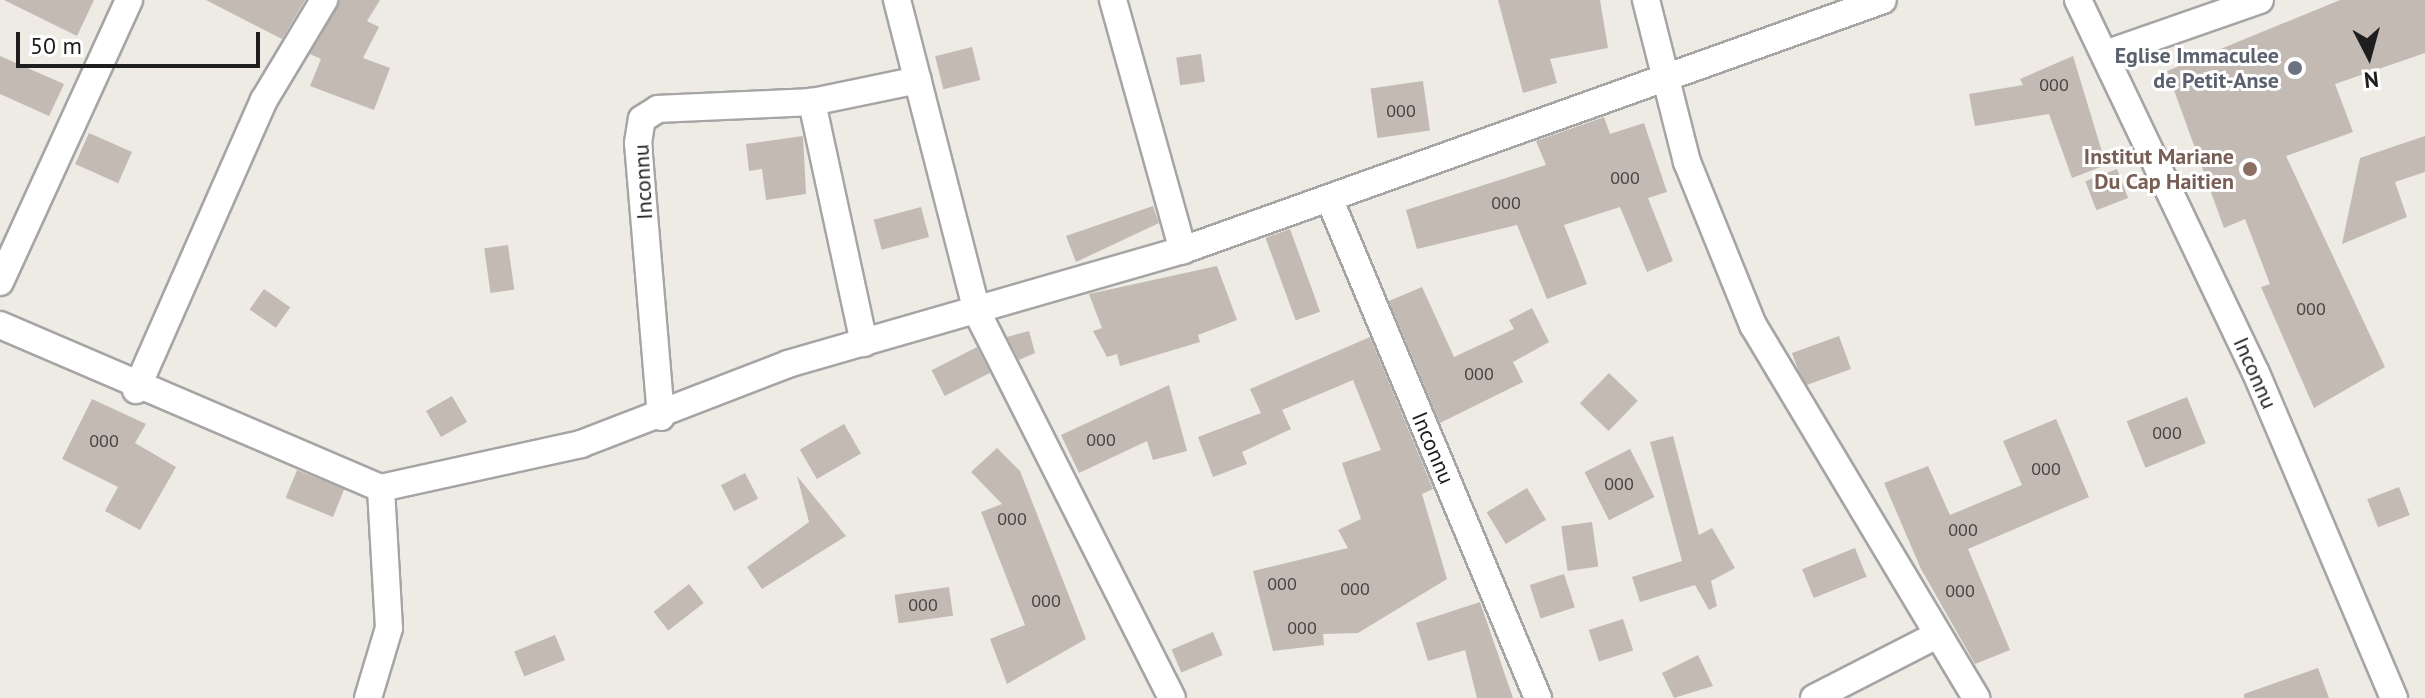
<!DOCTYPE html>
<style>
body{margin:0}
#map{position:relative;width:2425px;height:698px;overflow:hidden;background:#eeeae4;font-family:"PT Sans",sans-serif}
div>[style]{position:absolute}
.building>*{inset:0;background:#c3bab4;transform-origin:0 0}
.roads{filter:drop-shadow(2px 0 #a5a5a5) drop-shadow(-2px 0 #a5a5a5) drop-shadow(0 2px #a5a5a5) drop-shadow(0 -2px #a5a5a5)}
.street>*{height:26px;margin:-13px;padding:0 13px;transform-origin:13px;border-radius:13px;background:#fff}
.dots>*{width:22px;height:22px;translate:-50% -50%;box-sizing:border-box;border:4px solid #fff;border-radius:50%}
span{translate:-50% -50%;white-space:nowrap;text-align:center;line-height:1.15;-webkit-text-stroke:6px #fff;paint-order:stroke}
.number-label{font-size:18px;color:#474544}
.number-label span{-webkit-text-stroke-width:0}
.worship-label{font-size:22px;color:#5b616d;font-weight:700}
.right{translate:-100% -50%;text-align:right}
.education-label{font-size:22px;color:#785e54;font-weight:700}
.street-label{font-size:22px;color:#1e1e1e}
.north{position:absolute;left:2329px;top:16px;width:80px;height:80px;-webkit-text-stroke:6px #fff;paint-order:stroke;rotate:174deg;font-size:22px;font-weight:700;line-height:32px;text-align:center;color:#1e1e1e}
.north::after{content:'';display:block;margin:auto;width:28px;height:36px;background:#1e1e1e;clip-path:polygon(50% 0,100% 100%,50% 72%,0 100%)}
.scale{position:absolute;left:16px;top:32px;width:244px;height:36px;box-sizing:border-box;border:4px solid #1e1e1e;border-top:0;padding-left:10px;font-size:24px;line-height:28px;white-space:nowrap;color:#1e1e1e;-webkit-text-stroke:6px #fff;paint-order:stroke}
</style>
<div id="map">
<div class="building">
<i style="clip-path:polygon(4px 0,94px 0,77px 36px)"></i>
<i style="clip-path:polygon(206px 0,305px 0,282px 39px)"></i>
<i style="clip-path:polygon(340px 0,380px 0,367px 21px,379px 27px,363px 58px,390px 68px,374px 110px,310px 86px,321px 59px,310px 54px)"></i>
<i style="clip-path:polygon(1498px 0,1600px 0,1608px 48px,1550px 59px,1557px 83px,1523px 93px)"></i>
<i style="clip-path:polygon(2340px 0,2425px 0,2425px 53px,2335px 84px,2353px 132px,2286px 156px,2385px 367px,2314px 408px,2261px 287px,2270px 284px,2245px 219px,2224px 228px,2167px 71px)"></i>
<i style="left:972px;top:47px;width:34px;height:38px;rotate:76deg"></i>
<i style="left:1201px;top:54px;width:28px;height:25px;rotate:82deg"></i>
<i style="clip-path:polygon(0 56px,64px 84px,49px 116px,0 94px)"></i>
<i style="clip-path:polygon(2073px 56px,2106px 165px,2072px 178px,2049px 114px,1975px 126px,1969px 94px,2023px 85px,2020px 79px)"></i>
<i style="left:1423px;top:81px;width:50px;height:53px;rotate:82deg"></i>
<i style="clip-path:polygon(1604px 117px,1610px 134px,1644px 123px,1667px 192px,1648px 198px,1673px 261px,1647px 272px,1620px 207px,1564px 225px,1587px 284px,1547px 299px,1517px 225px,1417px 249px,1406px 210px,1546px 165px,1536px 141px)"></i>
<i style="left:89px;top:133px;width:47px;height:34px;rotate:24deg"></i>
<i style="clip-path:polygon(803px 136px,806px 194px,766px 200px,762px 169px,749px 171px,746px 144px)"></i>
<i style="clip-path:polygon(2425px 136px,2425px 172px,2395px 182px,2407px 217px,2342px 244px,2360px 158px)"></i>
<i style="left:2117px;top:169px;width:31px;height:34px;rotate:69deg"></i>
<i style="clip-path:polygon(1153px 206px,1159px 223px,1076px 262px,1066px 236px)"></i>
<i style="left:921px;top:207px;width:31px;height:49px;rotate:75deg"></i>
<i style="left:1290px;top:229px;width:88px;height:26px;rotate:70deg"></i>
<i style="left:508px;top:245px;width:45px;height:24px;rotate:82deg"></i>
<i style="clip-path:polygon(1217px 266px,1237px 320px,1198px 335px,1200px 342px,1120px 366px,1117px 354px,1107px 357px,1093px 331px,1102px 328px,1089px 294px)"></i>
<i style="clip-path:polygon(1422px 287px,1454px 357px,1514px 329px,1509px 320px,1532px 308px,1549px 342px,1513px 362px,1523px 382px,1440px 423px,1389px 301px)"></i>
<i style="left:264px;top:289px;width:32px;height:25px;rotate:35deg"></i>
<i style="clip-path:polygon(1029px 331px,1035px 353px,1019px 360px,1007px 337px)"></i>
<i style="left:1839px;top:336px;width:35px;height:50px;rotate:70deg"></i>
<i style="clip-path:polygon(1370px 337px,1433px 489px,1422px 494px,1447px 579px,1358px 633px,1323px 634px,1324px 645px,1273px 651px,1253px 571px,1348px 548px,1338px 530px,1361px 519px,1342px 463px,1381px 450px,1353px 380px,1282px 410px,1291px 429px,1242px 452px,1247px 464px,1213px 477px,1198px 437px,1261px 413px,1250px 389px)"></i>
<i style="left:977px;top:347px;width:29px;height:51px;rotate:63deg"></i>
<i style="left:1609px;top:373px;width:40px;height:42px;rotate:44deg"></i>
<i style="clip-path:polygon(1169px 385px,1187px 451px,1153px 460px,1147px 441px,1079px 473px,1061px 435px)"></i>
<i style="left:452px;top:396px;width:30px;height:30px;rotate:60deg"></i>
<i style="left:2187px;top:397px;width:50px;height:65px;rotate:68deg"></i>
<i style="clip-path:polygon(92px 399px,146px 424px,135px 443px,176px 467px,140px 530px,105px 511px,118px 487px,62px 459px)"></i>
<i style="clip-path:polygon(2056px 419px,2089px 497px,1968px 549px,2010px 650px,1975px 664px,1921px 569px,1884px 483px,1928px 466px,1950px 515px,2022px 485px,2003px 441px)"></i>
<i style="left:844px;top:424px;width:34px;height:51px;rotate:60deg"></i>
<i style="clip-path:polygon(1673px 436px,1699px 535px,1712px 528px,1735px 568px,1711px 581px,1717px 606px,1709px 610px,1695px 585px,1640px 602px,1632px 577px,1682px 561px,1650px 442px)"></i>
<i style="clip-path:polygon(997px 448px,1020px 471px,1086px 639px,1007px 684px,990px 639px,1025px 625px,981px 512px,1002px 504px,971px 472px)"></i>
<i style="left:1630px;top:449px;width:54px;height:51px;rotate:63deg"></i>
<i style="left:297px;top:470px;width:51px;height:30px;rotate:22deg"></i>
<i style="left:745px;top:473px;width:29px;height:27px;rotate:63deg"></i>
<i style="clip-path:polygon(797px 476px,846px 536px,762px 589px,747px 567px,809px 522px)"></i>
<i style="left:2399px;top:487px;width:30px;height:34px;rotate:69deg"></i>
<i style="left:1527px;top:488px;width:37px;height:47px;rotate:59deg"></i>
<i style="left:1592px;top:522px;width:45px;height:31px;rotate:82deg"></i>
<i style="left:1855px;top:548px;width:31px;height:57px;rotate:68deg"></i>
<i style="left:1564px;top:574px;width:35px;height:36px;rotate:72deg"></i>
<i style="left:689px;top:584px;width:24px;height:45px;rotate:52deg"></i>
<i style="left:949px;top:587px;width:29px;height:55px;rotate:82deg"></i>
<i style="clip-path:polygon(1480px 602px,1513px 698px,1477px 698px,1465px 650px,1428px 661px,1416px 623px)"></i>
<i style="left:1623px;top:619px;width:33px;height:36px;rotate:72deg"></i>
<i style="left:1213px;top:632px;width:25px;height:45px;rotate:67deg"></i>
<i style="left:555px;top:635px;width:27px;height:44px;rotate:68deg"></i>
<i style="clip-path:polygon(1698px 655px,1713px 686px,1674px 698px,1662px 673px)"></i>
<i style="clip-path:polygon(2318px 668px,2329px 698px,2244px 698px,2244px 694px)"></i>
</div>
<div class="roads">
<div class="street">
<i style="left:897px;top:0;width:322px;rotate:75.6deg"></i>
<i style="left:977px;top:312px;width:432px;rotate:63.2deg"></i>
<i style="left:1113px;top:0;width:260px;rotate:74.4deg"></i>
<i style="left:1646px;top:0;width:167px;rotate:75.8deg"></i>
<i style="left:1687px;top:162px;width:176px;rotate:68deg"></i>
<i style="left:1753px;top:325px;width:435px;rotate:59.1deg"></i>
<i style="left:2078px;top:0;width:413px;rotate:64.5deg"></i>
<i style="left:2256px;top:373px;width:353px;rotate:67deg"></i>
<i style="left:2105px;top:54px;width:164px;rotate:-19.2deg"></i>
<i style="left:1329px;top:198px;width:542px;rotate:67.32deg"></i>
<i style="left:0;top:282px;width:310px;rotate:-65.4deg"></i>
<i style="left:0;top:325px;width:414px;rotate:23.2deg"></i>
<i style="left:864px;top:343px;width:247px;rotate:-102.2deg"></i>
<i style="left:812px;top:102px;width:108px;rotate:-11.7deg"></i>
<i style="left:136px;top:390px;width:317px;rotate:-66.2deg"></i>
<i style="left:264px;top:100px;width:117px;rotate:-59deg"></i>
<i style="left:661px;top:417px;width:275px;rotate:-94.8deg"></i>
<i style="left:638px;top:143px;width:24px;rotate:-81deg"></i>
<i style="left:642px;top:119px;width:19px;rotate:-32deg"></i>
<i style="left:658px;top:109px;width:154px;rotate:-2.6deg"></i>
<i style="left:368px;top:698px;width:73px;rotate:-73.3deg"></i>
<i style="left:389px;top:628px;width:140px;rotate:-93.3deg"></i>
<i style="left:381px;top:488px;width:205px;rotate:-12.4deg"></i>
<i style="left:581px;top:444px;width:222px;rotate:-21.1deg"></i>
<i style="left:788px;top:364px;width:411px;rotate:-16.1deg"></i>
<i style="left:1183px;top:250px;width:743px;rotate:-19.65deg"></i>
<i style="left:1814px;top:698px;width:136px;rotate:-27.1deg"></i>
</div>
</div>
<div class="dots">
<i style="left:2295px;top:68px;background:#6b7280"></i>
<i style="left:2250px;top:169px;background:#8d6e63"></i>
</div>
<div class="number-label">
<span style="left:2054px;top:85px">000</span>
<span style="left:1401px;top:111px">000</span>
<span style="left:1625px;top:178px">000</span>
<span style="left:1506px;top:203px">000</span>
<span style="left:2311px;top:309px">000</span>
<span style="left:1479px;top:374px">000</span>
<span style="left:2167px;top:433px">000</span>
<span style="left:1101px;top:440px">000</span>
<span style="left:104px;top:441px">000</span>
<span style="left:2046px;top:469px">000</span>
<span style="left:1619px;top:484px">000</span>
<span style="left:1012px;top:519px">000</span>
<span style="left:1963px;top:530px">000</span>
<span style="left:1282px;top:584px">000</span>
<span style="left:1355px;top:589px">000</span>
<span style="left:1960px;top:591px">000</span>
<span style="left:1046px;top:601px">000</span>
<span style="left:923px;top:605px">000</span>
<span style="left:1302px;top:628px">000</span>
</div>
<div class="worship-label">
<span class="right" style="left:2279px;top:68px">Eglise Immaculee<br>de Petit-Anse</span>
</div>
<div class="education-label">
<span class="right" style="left:2234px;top:169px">Institut Mariane<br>Du Cap Haitien</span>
</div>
<div class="street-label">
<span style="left:643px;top:182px;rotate:-93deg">Inconnu</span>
<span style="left:2255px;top:373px;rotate:66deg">Inconnu</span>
<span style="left:1433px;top:448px;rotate:67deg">Inconnu</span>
</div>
<div class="north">N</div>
<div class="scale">50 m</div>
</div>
